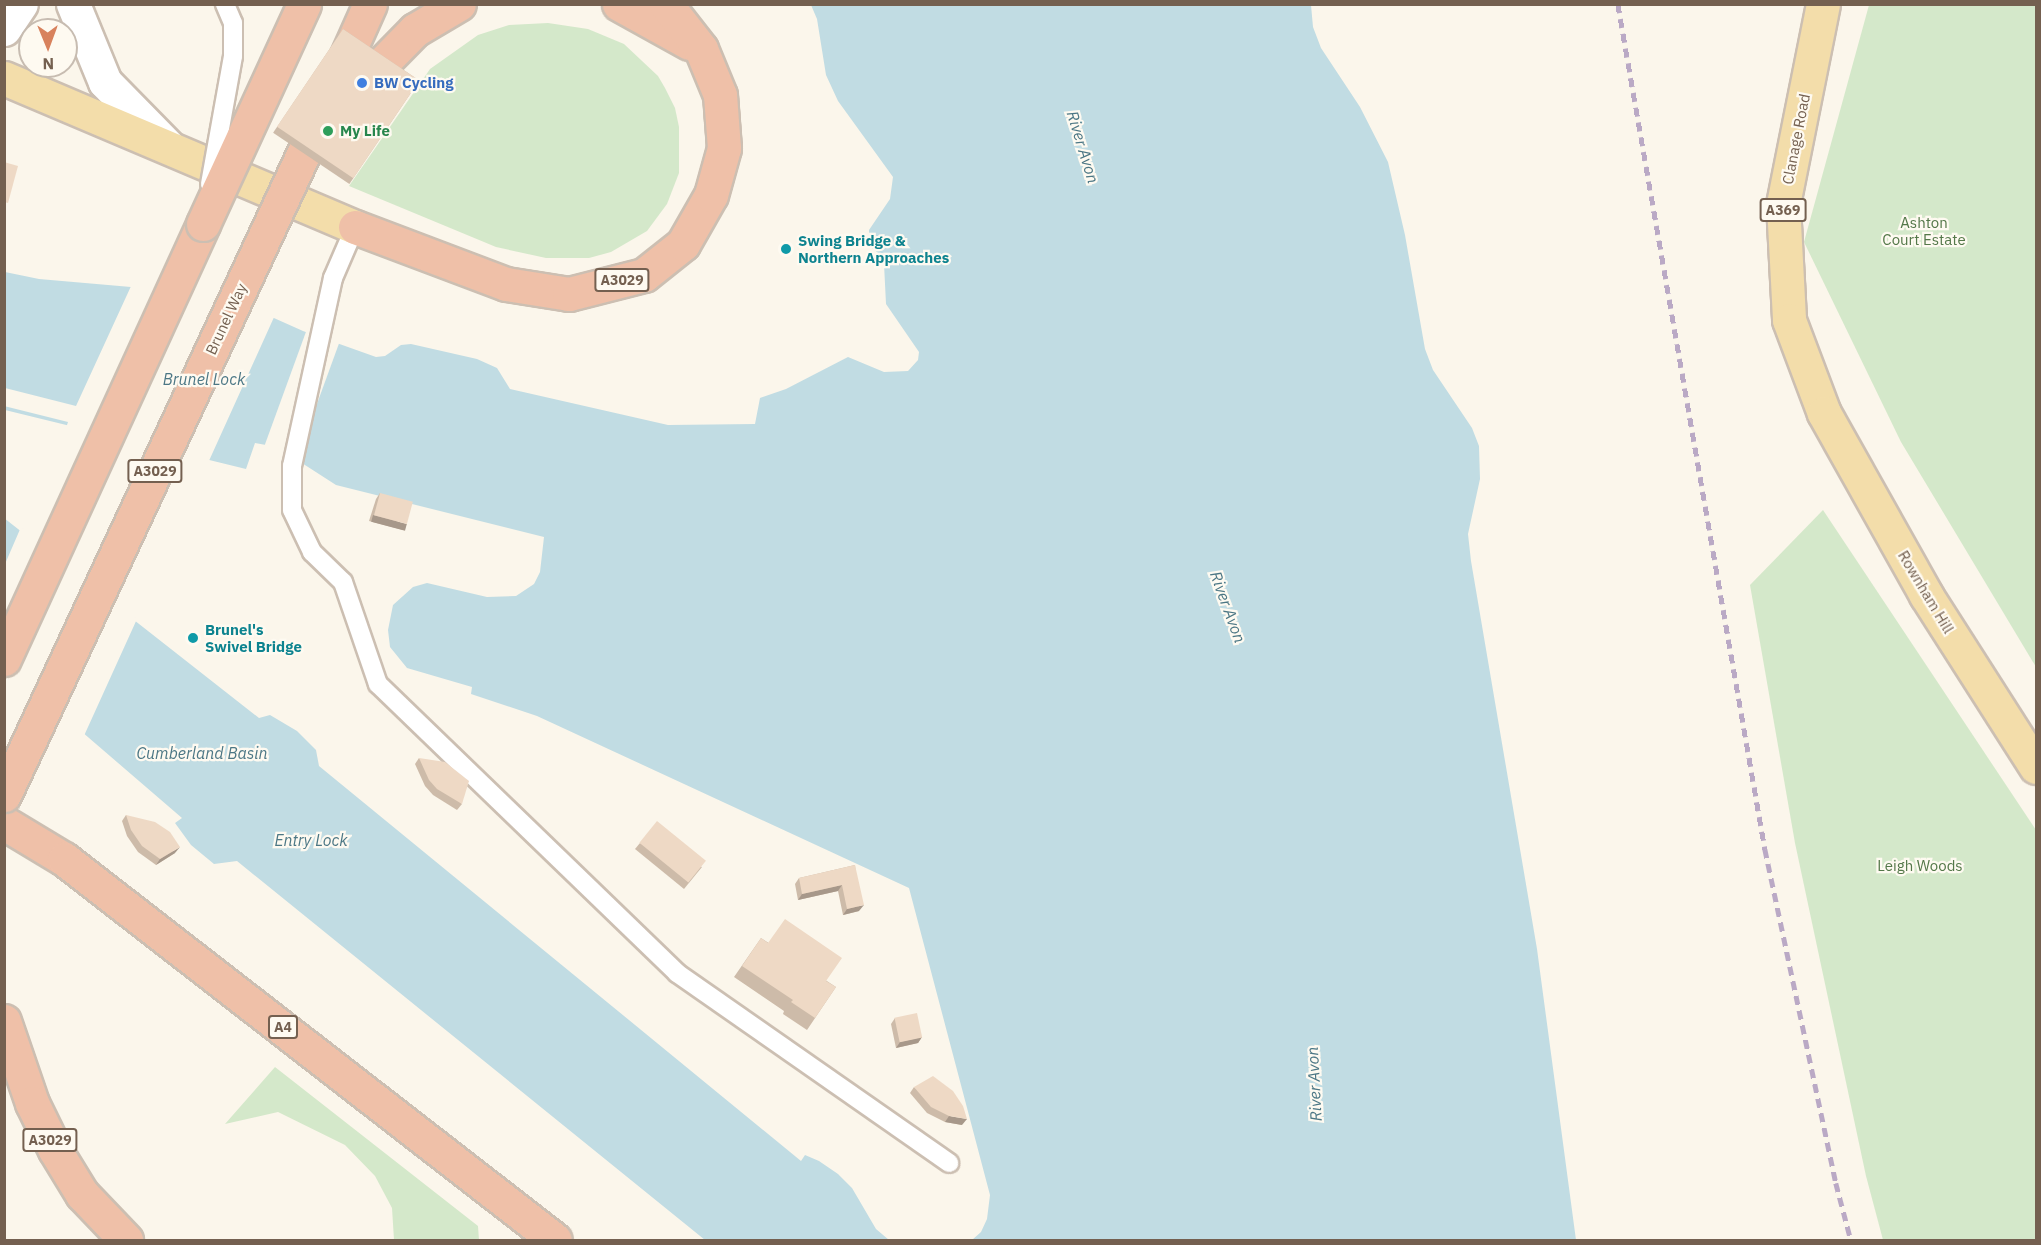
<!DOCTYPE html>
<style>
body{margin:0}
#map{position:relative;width:2041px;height:1245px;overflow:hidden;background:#fbf6eb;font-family:"IBM Plex Sans",sans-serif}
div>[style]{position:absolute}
.green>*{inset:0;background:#d4e8ca}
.water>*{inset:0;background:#c1dce3}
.pier>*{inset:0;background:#fbf6eb;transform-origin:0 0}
.roads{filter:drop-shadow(2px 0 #ccbfb2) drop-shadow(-2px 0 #ccbfb2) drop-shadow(0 2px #ccbfb2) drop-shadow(0 -2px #ccbfb2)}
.lane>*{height:18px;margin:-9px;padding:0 9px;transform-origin:9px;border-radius:9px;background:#fff}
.street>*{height:33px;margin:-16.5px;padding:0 16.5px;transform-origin:16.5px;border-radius:16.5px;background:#fff}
.primary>*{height:33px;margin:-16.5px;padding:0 16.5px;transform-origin:16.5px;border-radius:16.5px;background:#f3ddaa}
.highway>*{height:33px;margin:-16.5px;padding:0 16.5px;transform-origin:16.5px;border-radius:16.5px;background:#efc0a8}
.rail>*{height:4.5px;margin-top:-2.25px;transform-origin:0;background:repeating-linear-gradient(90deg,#baa9c5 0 9px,transparent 0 15px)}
.bridges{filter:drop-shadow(2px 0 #ccbfb2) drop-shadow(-2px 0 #ccbfb2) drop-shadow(0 2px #ccbfb2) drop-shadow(0 -2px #ccbfb2)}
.lane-bridge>*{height:18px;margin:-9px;padding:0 9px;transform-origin:9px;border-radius:9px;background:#fff}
.highway-bridge>*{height:33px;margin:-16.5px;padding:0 16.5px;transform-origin:16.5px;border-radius:16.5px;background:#efc0a8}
.wall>*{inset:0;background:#cdbba9;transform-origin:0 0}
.shaded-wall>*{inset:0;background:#a7988a;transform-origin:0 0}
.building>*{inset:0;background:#eed9c5;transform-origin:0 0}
.dots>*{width:16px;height:16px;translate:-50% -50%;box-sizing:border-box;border:3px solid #fefaf1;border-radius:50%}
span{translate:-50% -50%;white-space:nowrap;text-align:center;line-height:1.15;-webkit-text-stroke:4.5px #fefaf1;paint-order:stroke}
.shield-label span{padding:2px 4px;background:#fefaf1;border:2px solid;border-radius:4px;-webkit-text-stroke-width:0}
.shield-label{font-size:14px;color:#746050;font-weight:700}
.shop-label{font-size:15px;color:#366cbe;font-weight:700}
.left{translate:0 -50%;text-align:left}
.leisure-label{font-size:15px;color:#27864d;font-weight:700}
.street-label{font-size:15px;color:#746050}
.park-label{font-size:15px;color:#547849}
.culture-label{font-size:15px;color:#0d838f;font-weight:700}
.water-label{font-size:16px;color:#4c7785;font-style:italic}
.frame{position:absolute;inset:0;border:6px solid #746050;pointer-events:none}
.north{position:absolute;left:18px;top:18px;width:60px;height:60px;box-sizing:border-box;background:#fefaf1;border:2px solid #c7bcb1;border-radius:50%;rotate:179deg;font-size:16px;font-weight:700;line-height:24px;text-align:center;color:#746050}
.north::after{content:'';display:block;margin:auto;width:21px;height:27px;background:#d8825d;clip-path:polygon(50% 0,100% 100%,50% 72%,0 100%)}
</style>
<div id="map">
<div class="green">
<i style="clip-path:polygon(1869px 5px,2036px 5px,2036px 667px,1901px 442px,1804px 242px)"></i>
<i style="clip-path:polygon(548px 23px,588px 29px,624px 44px,658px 76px,665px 88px,675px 108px,679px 127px,679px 173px,667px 204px,647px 231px,611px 252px,589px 258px,546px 258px,496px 247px,349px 186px,430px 69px,478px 35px,509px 25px)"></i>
<i style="clip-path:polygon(1823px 510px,2036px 830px,2036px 1240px,1883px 1240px,1866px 1176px,1795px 843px,1750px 585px)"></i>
<i style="clip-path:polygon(275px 1067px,478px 1226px,479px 1240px,394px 1240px,392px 1208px,375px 1176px,345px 1145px,278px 1112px,225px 1124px)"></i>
</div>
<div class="water">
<i style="clip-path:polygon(811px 5px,1311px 5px,1313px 27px,1321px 48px,1360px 107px,1388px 162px,1405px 235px,1425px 349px,1433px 370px,1472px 428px,1479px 446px,1480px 479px,1468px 534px,1471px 561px,1537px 949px,1576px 1240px,972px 1240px,981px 1232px,987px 1219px,990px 1195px,909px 888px,537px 716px,471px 694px,472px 687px,407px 668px,390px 647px,388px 630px,393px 605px,413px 587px,427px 583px,487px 597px,516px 596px,534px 584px,540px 572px,544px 537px,336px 485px,277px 447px,255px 443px,246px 469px,5px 410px,5px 272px,39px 279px,154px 289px,256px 310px,303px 331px,376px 357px,385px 356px,401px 345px,411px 344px,477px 359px,497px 368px,510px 389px,668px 425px,755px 424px,760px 398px,786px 389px,848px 357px,884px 372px,908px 371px,918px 360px,919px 352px,886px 304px,884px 264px,882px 256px,872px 248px,869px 240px,869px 230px,890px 199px,893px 177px,838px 101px,826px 75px,817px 19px)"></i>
<i style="clip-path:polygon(4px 518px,259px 718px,270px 715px,297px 731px,316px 750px,319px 766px,801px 1161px,805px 1155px,819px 1161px,838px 1174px,852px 1188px,876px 1229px,889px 1240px,705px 1240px,237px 861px,214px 864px,191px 845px,175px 823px,182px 818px,60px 713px,5px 689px)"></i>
</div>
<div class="pier">
<i style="clip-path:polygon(132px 284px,257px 307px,275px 315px,208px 463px,66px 428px,68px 422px,4px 406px,5px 388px,76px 406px)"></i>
<i style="left:307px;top:329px;width:35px;height:127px;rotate:20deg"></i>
<i style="clip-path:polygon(21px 527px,137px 619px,83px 738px,58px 716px,4px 692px,5px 564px)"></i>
</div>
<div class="roads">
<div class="lane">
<i style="left:355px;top:227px;width:56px;rotate:113.3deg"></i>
<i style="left:333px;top:278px;width:192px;rotate:102.3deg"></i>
<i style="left:292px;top:466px;width:44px;rotate:90deg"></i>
<i style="left:292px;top:510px;width:47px;rotate:64.5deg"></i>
<i style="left:312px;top:552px;width:43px;rotate:44.1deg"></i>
<i style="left:343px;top:582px;width:108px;rotate:71.1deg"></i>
<i style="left:378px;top:684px;width:416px;rotate:44deg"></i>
<i style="left:677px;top:973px;width:332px;rotate:34.9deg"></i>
</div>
<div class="street">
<i style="left:73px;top:4px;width:84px;rotate:67.7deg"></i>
<i style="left:105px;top:82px;width:90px;rotate:45.5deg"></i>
<i style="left:4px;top:29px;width:30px;rotate:-56deg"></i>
</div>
<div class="primary">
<i style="left:1823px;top:4px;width:204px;rotate:101.3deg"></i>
<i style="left:1783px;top:204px;width:116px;rotate:87deg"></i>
<i style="left:1789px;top:320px;width:99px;rotate:69.4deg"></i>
<i style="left:1824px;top:413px;width:209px;rotate:60.7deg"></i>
<i style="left:1926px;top:595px;width:204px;rotate:57.4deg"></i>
<i style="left:4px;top:78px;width:381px;rotate:23deg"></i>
</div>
<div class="highway">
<i style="left:619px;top:4px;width:80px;rotate:29.1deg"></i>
<i style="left:337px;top:78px;width:81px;rotate:-66deg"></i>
<i style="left:355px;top:91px;width:86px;rotate:-45.5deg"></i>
<i style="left:415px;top:30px;width:51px;rotate:-30.6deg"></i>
<i style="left:355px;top:227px;width:161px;rotate:20.7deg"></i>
<i style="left:506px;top:284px;width:64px;rotate:9deg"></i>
<i style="left:569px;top:294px;width:77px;rotate:-14.2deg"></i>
<i style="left:644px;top:275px;width:50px;rotate:-38.5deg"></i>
<i style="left:683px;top:244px;width:56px;rotate:-60.3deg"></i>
<i style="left:711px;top:195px;width:49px;rotate:-74.5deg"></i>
<i style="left:724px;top:148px;width:53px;rotate:-94.3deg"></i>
<i style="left:720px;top:95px;width:50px;rotate:-112.4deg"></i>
<i style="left:701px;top:49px;width:57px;rotate:-127.9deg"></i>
<i style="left:4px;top:659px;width:478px;rotate:-65.4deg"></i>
<i style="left:4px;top:823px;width:70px;rotate:31deg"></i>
<i style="left:64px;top:859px;width:621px;rotate:37.81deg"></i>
<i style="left:4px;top:1021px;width:87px;rotate:71.1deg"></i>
<i style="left:32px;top:1103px;width:52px;rotate:63.9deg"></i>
<i style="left:55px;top:1150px;width:52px;rotate:58.5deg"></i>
<i style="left:82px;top:1194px;width:64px;rotate:46.3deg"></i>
</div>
</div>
<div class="rail">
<i style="left:1618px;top:4px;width:858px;rotate:80.13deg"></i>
<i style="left:1765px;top:849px;width:341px;rotate:78deg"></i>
<i style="left:1836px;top:1183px;width:59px;rotate:75.3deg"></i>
</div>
<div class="bridges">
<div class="lane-bridge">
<i style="left:210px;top:184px;width:130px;rotate:-79.8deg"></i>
<i style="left:233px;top:56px;width:33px;rotate:-90deg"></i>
<i style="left:233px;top:23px;width:21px;rotate:-113deg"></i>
</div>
<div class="highway-bridge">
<i style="left:203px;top:224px;width:242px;rotate:-65.3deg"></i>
<i style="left:4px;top:795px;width:714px;rotate:-64.98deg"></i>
</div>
</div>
<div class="wall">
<i style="left:343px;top:29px;width:92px;height:125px;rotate:34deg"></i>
<i style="clip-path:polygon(380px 493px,403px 530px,369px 521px,376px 499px)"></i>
<i style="clip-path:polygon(419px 758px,462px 804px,457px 810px,433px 795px,425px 786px,415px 764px)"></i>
<i style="clip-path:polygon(126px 815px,175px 853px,156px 865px,138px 852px,127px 836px,122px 821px)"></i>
<i style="clip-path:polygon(640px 843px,702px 867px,684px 889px,635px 849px)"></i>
<i style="clip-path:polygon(855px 865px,859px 911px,843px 915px,838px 891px,798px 900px,795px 884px,799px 878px)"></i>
<i style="clip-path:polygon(761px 938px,836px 987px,807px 1030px,783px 1014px,784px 1011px,734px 977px)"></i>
<i style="clip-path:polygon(895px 1018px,922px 1037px,918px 1043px,896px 1048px,891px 1024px)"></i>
<i style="clip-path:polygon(914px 1087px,962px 1125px,945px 1122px,927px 1113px,910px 1093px)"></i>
</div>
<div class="shaded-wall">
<i style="left:373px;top:515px;width:35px;height:7px;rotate:15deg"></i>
<i style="clip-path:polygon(180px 847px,175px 853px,156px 865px,160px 859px)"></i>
<i style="clip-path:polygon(842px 885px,838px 891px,798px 900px,802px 894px)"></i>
<i style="clip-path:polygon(864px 905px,859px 911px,843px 915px,847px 909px)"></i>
<i style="clip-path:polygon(922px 1037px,918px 1043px,896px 1048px,900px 1042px)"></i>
<i style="clip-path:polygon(949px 1116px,967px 1119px,962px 1125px,945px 1122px)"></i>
</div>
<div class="building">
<i style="left:343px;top:29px;width:92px;height:118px;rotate:34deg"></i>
<i style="clip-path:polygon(4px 162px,18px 166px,8px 203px,4px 202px)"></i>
<i style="left:380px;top:493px;width:34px;height:23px;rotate:15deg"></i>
<i style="clip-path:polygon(419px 758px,445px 762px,469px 781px,462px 804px,437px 789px,429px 780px)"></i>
<i style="clip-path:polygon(126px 815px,155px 822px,170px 832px,180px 847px,160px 859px,142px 846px,131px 830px)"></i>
<i style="left:657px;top:821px;width:63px;height:28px;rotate:39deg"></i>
<i style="clip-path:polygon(855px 865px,864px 905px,847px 909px,842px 885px,802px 894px,799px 878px)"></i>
<i style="clip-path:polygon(785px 919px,842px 958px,826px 981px,836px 987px,815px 1018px,791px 1002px,793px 1000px,742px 966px,761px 938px,768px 943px)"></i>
<i style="left:917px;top:1013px;width:25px;height:23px;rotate:78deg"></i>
<i style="clip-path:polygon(933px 1076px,953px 1091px,963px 1106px,967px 1119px,949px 1116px,931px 1107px,914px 1087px)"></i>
</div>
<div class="dots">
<i style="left:362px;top:83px;background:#3f7fe0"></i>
<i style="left:328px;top:131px;background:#2e9e5b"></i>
<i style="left:786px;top:249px;background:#0f9aa8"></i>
<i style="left:193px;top:638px;background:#0f9aa8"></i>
</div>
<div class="shield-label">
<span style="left:1783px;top:210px">A369</span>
<span style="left:622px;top:280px">A3029</span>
<span style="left:155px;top:471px">A3029</span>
<span style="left:283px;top:1027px">A4</span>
<span style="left:50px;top:1140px">A3029</span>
</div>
<div class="shop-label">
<span class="left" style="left:374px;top:83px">BW Cycling</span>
</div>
<div class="leisure-label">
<span class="left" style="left:340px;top:131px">My Life</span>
</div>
<div class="street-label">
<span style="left:1796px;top:139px;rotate:-79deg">Clanage Road</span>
<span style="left:226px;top:319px;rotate:-65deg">Brunel Way</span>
<span style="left:1926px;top:592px;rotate:59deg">Rownham Hill</span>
</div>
<div class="park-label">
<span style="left:1924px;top:231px">Ashton<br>Court Estate</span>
<span style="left:1920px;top:866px">Leigh Woods</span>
</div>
<div class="culture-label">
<span class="left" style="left:798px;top:249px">Swing Bridge &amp;<br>Northern Approaches</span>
<span class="left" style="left:205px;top:638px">Brunel's<br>Swivel Bridge</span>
</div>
<div class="water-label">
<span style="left:1083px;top:147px;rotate:73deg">River Avon</span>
<span style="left:204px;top:379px">Brunel Lock</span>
<span style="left:1228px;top:607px;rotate:70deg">River Avon</span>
<span style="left:202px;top:753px">Cumberland Basin</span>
<span style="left:311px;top:840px">Entry Lock</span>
<span style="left:1314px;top:1084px;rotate:-93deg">River Avon</span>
</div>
<div class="frame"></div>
<div class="north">N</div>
</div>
